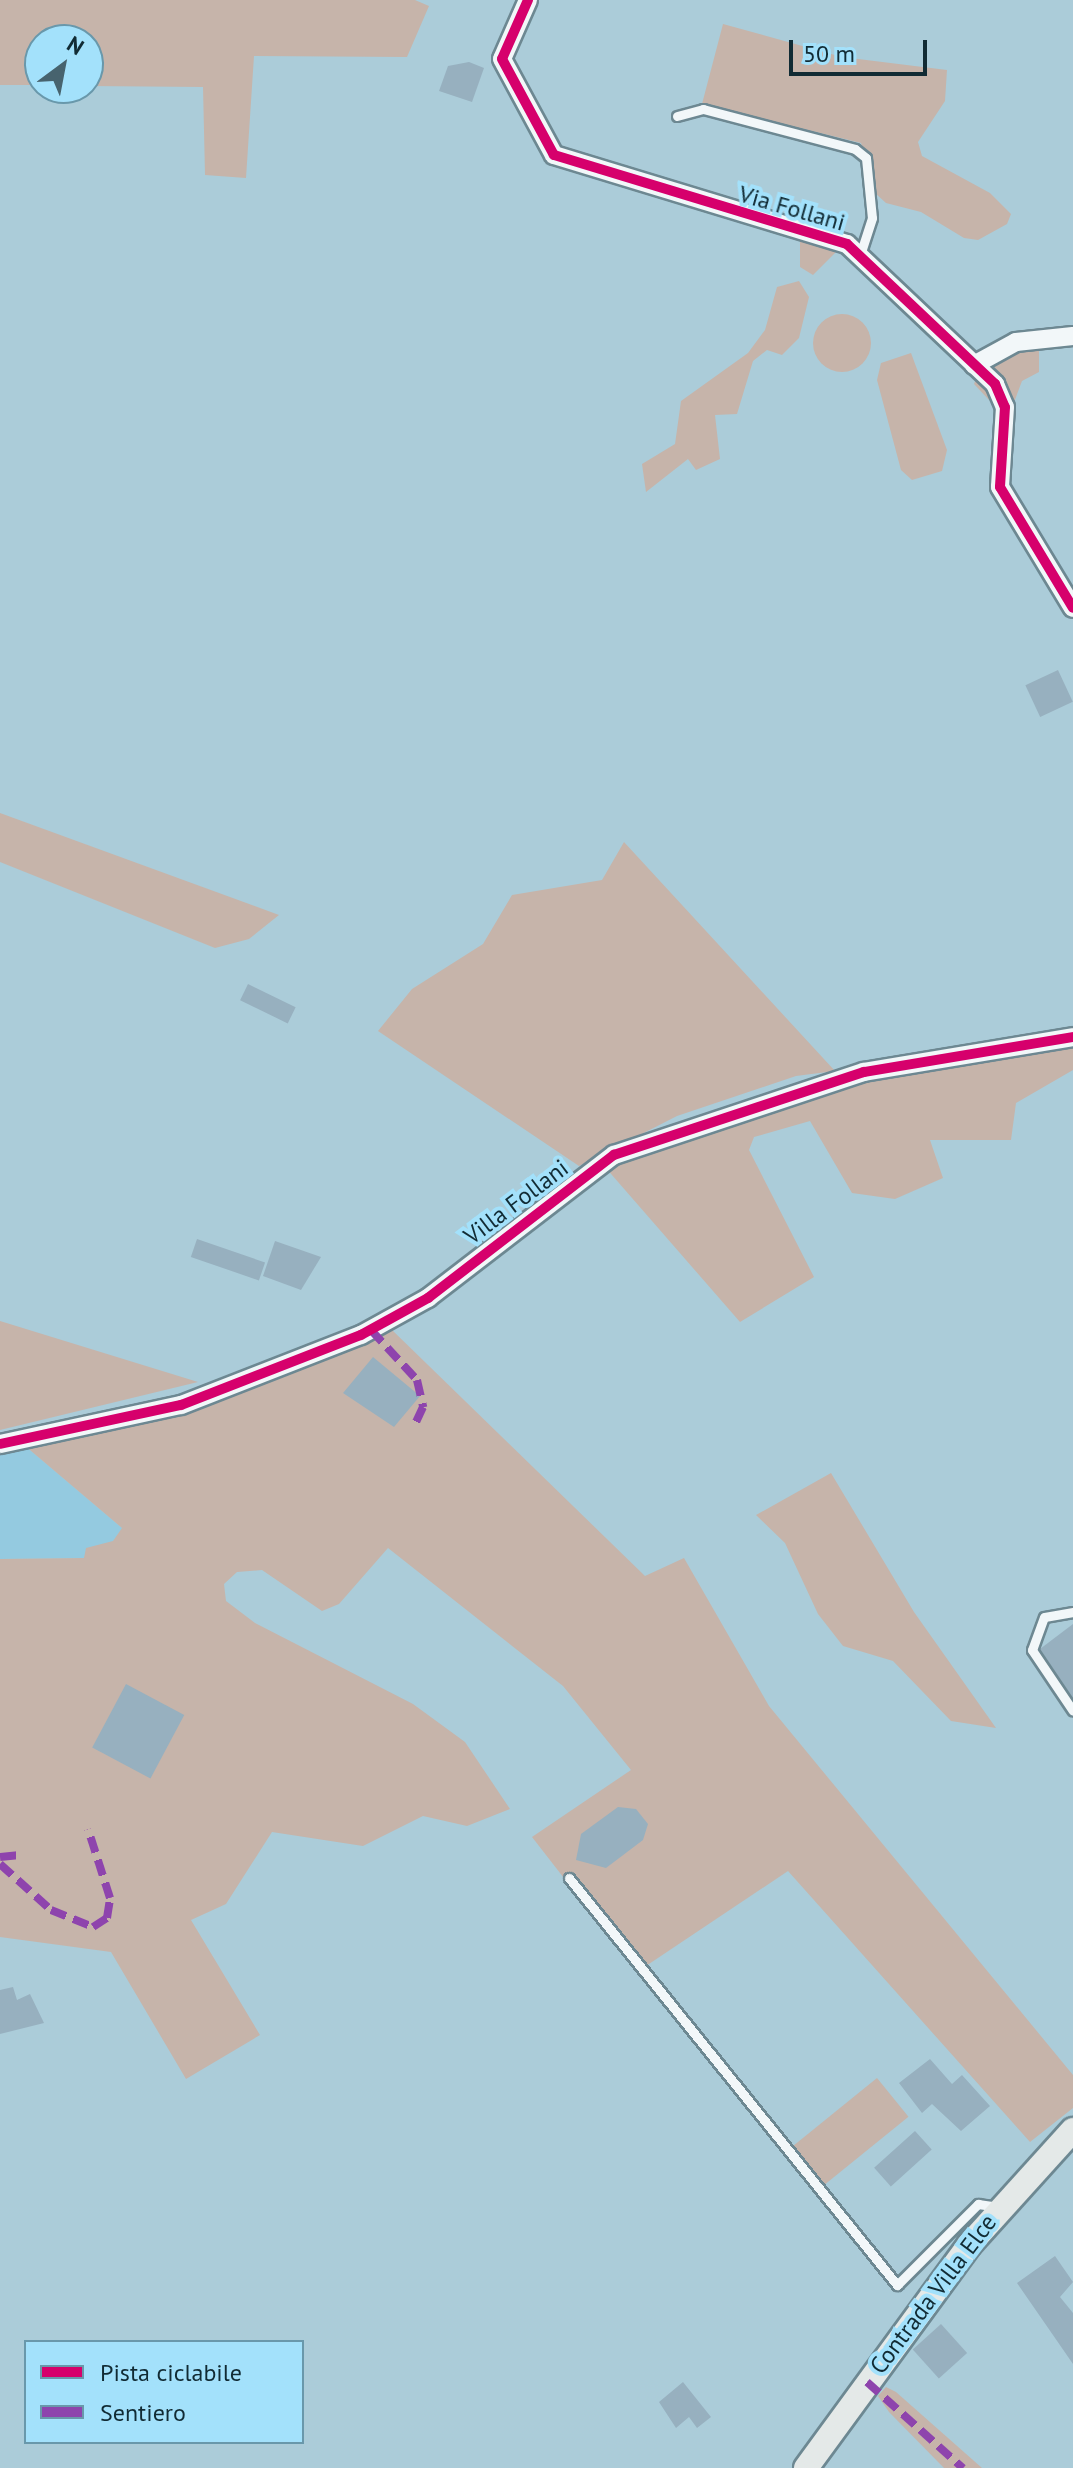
<!DOCTYPE html>
<style>
body{margin:0}
#map{position:relative;width:1073px;height:2468px;overflow:hidden;background:#abccd9;font-family:"PT Sans",sans-serif}
div>[style]{position:absolute}
.built>*{inset:0;background:#94cae0}
.green>*{inset:0;background:#c6b4aa;transform-origin:0 0}
.round{border-radius:50%}
.building>*{inset:0;background:#97b0bf;transform-origin:0 0}
.roads{filter:drop-shadow(2px 0 #6d8892) drop-shadow(-2px 0 #6d8892) drop-shadow(0 2px #6d8892) drop-shadow(0 -2px #6d8892)}
.lane>*{height:9px;margin:-4.5px;padding:0 4.5px;transform-origin:4.5px;border-radius:4.5px;background:#f2f7f9}
.street>*{height:18px;margin:-9px;padding:0 9px;transform-origin:9px;border-radius:9px;background:#f2f7f9}
.secondary>*{height:24px;margin:-12px;padding:0 12px;transform-origin:12px;border-radius:12px;background:#e4e9e8}
.quiet>*{height:8px;margin-top:-4px;transform-origin:0;background:repeating-linear-gradient(90deg,#8e44ad 0 16px,transparent 0 24px)}
.cycleway>*{height:10px;margin:-5px;padding:0 5px;transform-origin:5px;border-radius:5px;background:#d6006c}
span{translate:-50% -50%;white-space:nowrap;text-align:center;line-height:1.15;-webkit-text-stroke:8px #a3e1fb;paint-order:stroke}
.street-label{font-size:24px;color:#112b34}
.legend{position:absolute;left:24px;top:2340px;width:280px;height:104px;box-sizing:border-box;background:#a3e1fb;border:2px solid #6998ab;margin:0;padding:10px 14px;list-style:none;font-size:24px;color:#112b34}
.legend li{display:flex;align-items:center;gap:16px;height:40px}
.legend b{width:40px;border:2px solid #6998ab}
.north{position:absolute;left:24px;top:24px;width:80px;height:80px;box-sizing:border-box;background:#a3e1fb;border:2px solid #6998ab;border-radius:50%;rotate:32deg;font-size:22px;font-weight:700;line-height:32px;text-align:center;color:#112b34}
.north::after{content:'';display:block;margin:auto;width:28px;height:36px;background:#47636e;clip-path:polygon(50% 0,100% 100%,50% 72%,0 100%)}
.scale{position:absolute;left:789px;top:40px;width:138px;height:36px;box-sizing:border-box;border:4px solid #112b34;border-top:0;padding-left:10px;font-size:24px;line-height:28px;white-space:nowrap;color:#112b34;-webkit-text-stroke:6px #a3e1fb;paint-order:stroke}
</style>
<div id="map">
<div class="built">
<i style="clip-path:polygon(24px 1445px,122px 1528px,119px 1538px,85px 1558px,0 1559px,0 1450px)"></i>
</div>
<div class="green">
<i style="clip-path:polygon(0 0,415px 0,429px 6px,407px 57px,254px 56px,246px 178px,205px 175px,203px 87px,88px 86px,88px 40px,40px 40px,40px 85px,0 85px)"></i>
<i style="clip-path:polygon(723px 24px,842px 57px,947px 70px,945px 101px,918px 142px,922px 156px,990px 193px,1011px 214px,1007px 224px,978px 240px,964px 238px,921px 212px,886px 203px,875px 193px,861px 143px,702px 104px)"></i>
<i style="clip-path:polygon(800px 239px,840px 248px,813px 275px,800px 267px)"></i>
<i style="clip-path:polygon(799px 281px,809px 297px,799px 338px,782px 355px,767px 350px,753px 361px,737px 414px,715px 415px,720px 459px,696px 470px,688px 459px,646px 492px,642px 464px,675px 444px,681px 401px,748px 353px,765px 330px,777px 287px)"></i>
<i class="round" style="left:813px;top:314px;width:58px;height:58px"></i>
<i style="clip-path:polygon(1039px 345px,1039px 372px,1022px 381px,1013px 405px,989px 400px,974px 384px,986px 354px)"></i>
<i style="clip-path:polygon(911px 353px,947px 450px,942px 471px,912px 480px,901px 470px,877px 380px,881px 363px)"></i>
<i style="clip-path:polygon(0 813px,279px 915px,249px 939px,215px 948px,0 862px)"></i>
<i style="clip-path:polygon(624px 842px,835px 1071px,796px 1076px,677px 1116px,579px 1166px,378px 1031px,412px 989px,483px 944px,512px 895px,602px 880px)"></i>
<i style="clip-path:polygon(1073px 1045px,1073px 1070px,1016px 1103px,1011px 1140px,930px 1140px,943px 1178px,895px 1199px,852px 1193px,810px 1121px,754px 1137px,749px 1150px,814px 1277px,740px 1322px,605px 1167px,832px 1089px)"></i>
<i style="clip-path:polygon(0 1321px,198px 1382px,0 1430px)"></i>
<i style="clip-path:polygon(391px 1329px,645px 1576px,684px 1558px,769px 1706px,1073px 2075px,1073px 2108px,1030px 2142px,788px 1871px,637px 1972px,532px 1837px,631px 1770px,563px 1686px,388px 1548px,339px 1604px,322px 1611px,262px 1570px,237px 1572px,224px 1584px,226px 1601px,255px 1623px,413px 1704px,465px 1742px,510px 1809px,467px 1826px,423px 1816px,363px 1846px,272px 1832px,226px 1904px,191px 1920px,260px 2035px,186px 2079px,111px 1952px,0 1937px,0 1559px,84px 1558px,86px 1548px,113px 1541px,122px 1528px,24px 1445px,144px 1417px)"></i>
<i style="clip-path:polygon(831px 1473px,914px 1612px,996px 1728px,951px 1721px,893px 1661px,843px 1646px,818px 1614px,785px 1543px,756px 1515px)"></i>
<i style="left:877px;top:2078px;width:50px;height:110px;rotate:51deg"></i>
<i style="clip-path:polygon(886px 2387px,896px 2392px,982px 2468px,944px 2468px,889px 2412px,878px 2396px)"></i>
</div>
<div class="building">
<i style="clip-path:polygon(469px 62px,484px 68px,472px 102px,439px 91px,448px 66px)"></i>
<i style="left:1058px;top:670px;width:35px;height:36px;rotate:65deg"></i>
<i style="left:248px;top:984px;width:53px;height:18px;rotate:26deg"></i>
<i style="left:197px;top:1239px;width:72px;height:19px;rotate:19deg"></i>
<i style="clip-path:polygon(275px 1241px,321px 1257px,301px 1290px,263px 1276px)"></i>
<i style="clip-path:polygon(373px 1357px,420px 1396px,394px 1427px,343px 1393px)"></i>
<i style="clip-path:polygon(1073px 1624px,1073px 1698px,1040px 1649px)"></i>
<i style="left:126px;top:1684px;width:66px;height:72px;rotate:28deg"></i>
<i style="clip-path:polygon(618px 1807px,636px 1809px,648px 1824px,643px 1840px,606px 1868px,576px 1860px,581px 1834px)"></i>
<i style="clip-path:polygon(13px 1987px,17px 2000px,30px 1994px,44px 2023px,0 2034px,0 1990px)"></i>
<i style="clip-path:polygon(930px 2059px,952px 2084px,962px 2075px,990px 2106px,961px 2131px,932px 2104px,922px 2113px,899px 2083px)"></i>
<i style="left:915px;top:2131px;width:25px;height:55px;rotate:48deg"></i>
<i style="clip-path:polygon(1055px 2256px,1073px 2282px,1060px 2297px,1073px 2313px,1073px 2364px,1017px 2283px)"></i>
<i style="left:941px;top:2324px;width:39px;height:38px;rotate:48deg"></i>
<i style="clip-path:polygon(683px 2382px,711px 2417px,697px 2428px,689px 2417px,676px 2428px,659px 2402px)"></i>
</div>
<div class="roads">
<div class="lane">
<i style="left:677px;top:116px;width:27px;rotate:-15deg"></i>
<i style="left:703px;top:109px;width:157px;rotate:14.7deg"></i>
<i style="left:855px;top:149px;width:14px;rotate:39deg"></i>
<i style="left:866px;top:158px;width:60px;rotate:84.3deg"></i>
<i style="left:872px;top:218px;width:36px;rotate:108deg"></i>
<i style="left:1073px;top:1612px;width:29px;rotate:170deg"></i>
<i style="left:1044px;top:1617px;width:35px;rotate:110deg"></i>
<i style="left:1032px;top:1650px;width:73px;rotate:56.1deg"></i>
<i style="left:569px;top:1878px;width:523px;rotate:51.13deg"></i>
<i style="left:897px;top:2285px;width:115px;rotate:-45deg"></i>
<i style="left:978px;top:2204px;width:21px;rotate:8deg"></i>
</div>
<div class="street">
<i style="left:528px;top:0;width:64px;rotate:113.8deg"></i>
<i style="left:502px;top:59px;width:109px;rotate:61.6deg"></i>
<i style="left:554px;top:155px;width:306px;rotate:16.9deg"></i>
<i style="left:847px;top:244px;width:204px;rotate:43.4deg"></i>
<i style="left:995px;top:384px;width:25px;rotate:67deg"></i>
<i style="left:1005px;top:407px;width:80px;rotate:93.6deg"></i>
<i style="left:1000px;top:487px;width:141px;rotate:58.9deg"></i>
<i style="left:974px;top:365px;width:48px;rotate:-28.7deg"></i>
<i style="left:1016px;top:342px;width:57px;rotate:-6deg"></i>
<i style="left:0;top:1444px;width:185px;rotate:-12.2deg"></i>
<i style="left:181px;top:1405px;width:193px;rotate:-21.3deg"></i>
<i style="left:361px;top:1335px;width:77px;rotate:-28.9deg"></i>
<i style="left:428px;top:1298px;width:235px;rotate:-37.6deg"></i>
<i style="left:614px;top:1155px;width:263px;rotate:-18.4deg"></i>
<i style="left:864px;top:1072px;width:212px;rotate:-9.5deg"></i>
</div>
<div class="secondary">
<i style="left:806px;top:2468px;width:276px;rotate:-53.8deg"></i>
<i style="left:969px;top:2245px;width:155px;rotate:-47.9deg"></i>
</div>
</div>
<div class="quiet">
<i style="left:371px;top:1330px;width:68px;rotate:47.4deg"></i>
<i style="left:417px;top:1380px;width:28px;rotate:77deg"></i>
<i style="left:423px;top:1407px;width:19px;rotate:115deg"></i>
<i style="left:0;top:1857px;width:20px;rotate:-6deg"></i>
<i style="left:0;top:1864px;width:69px;rotate:42deg"></i>
<i style="left:51px;top:1910px;width:45px;rotate:22deg"></i>
<i style="left:93px;top:1927px;width:17px;rotate:-33deg"></i>
<i style="left:107px;top:1918px;width:20px;rotate:-81deg"></i>
<i style="left:110px;top:1898px;width:72px;rotate:-107.7deg"></i>
<i style="left:867px;top:2382px;width:129px;rotate:41.9deg"></i>
</div>
<div class="cycleway">
<i style="left:528px;top:0;width:64px;rotate:113.8deg"></i>
<i style="left:502px;top:59px;width:109px;rotate:61.6deg"></i>
<i style="left:554px;top:155px;width:306px;rotate:16.9deg"></i>
<i style="left:847px;top:244px;width:204px;rotate:43.4deg"></i>
<i style="left:995px;top:384px;width:25px;rotate:67deg"></i>
<i style="left:1005px;top:407px;width:80px;rotate:93.6deg"></i>
<i style="left:1000px;top:487px;width:141px;rotate:58.9deg"></i>
<i style="left:0;top:1444px;width:185px;rotate:-12.2deg"></i>
<i style="left:181px;top:1405px;width:193px;rotate:-21.3deg"></i>
<i style="left:361px;top:1335px;width:77px;rotate:-28.9deg"></i>
<i style="left:428px;top:1298px;width:235px;rotate:-37.6deg"></i>
<i style="left:614px;top:1155px;width:263px;rotate:-18.4deg"></i>
<i style="left:864px;top:1072px;width:212px;rotate:-9.5deg"></i>
</div>
<div class="street-label">
<span style="left:792px;top:208px;rotate:16deg">Via Follani</span>
<span style="left:516px;top:1202px;rotate:-37deg">Villa Follani</span>
<span style="left:933px;top:2294px;rotate:-53deg">Contrada Villa Elce</span>
</div>
<ul class="legend">
<li><b style="height:10px;background:#d6006c"></b>Pista ciclabile</li>
<li><b style="height:10px;background:#8e44ad"></b>Sentiero</li>
</ul>
<div class="north">N</div>
<div class="scale">50 m</div>
</div>
